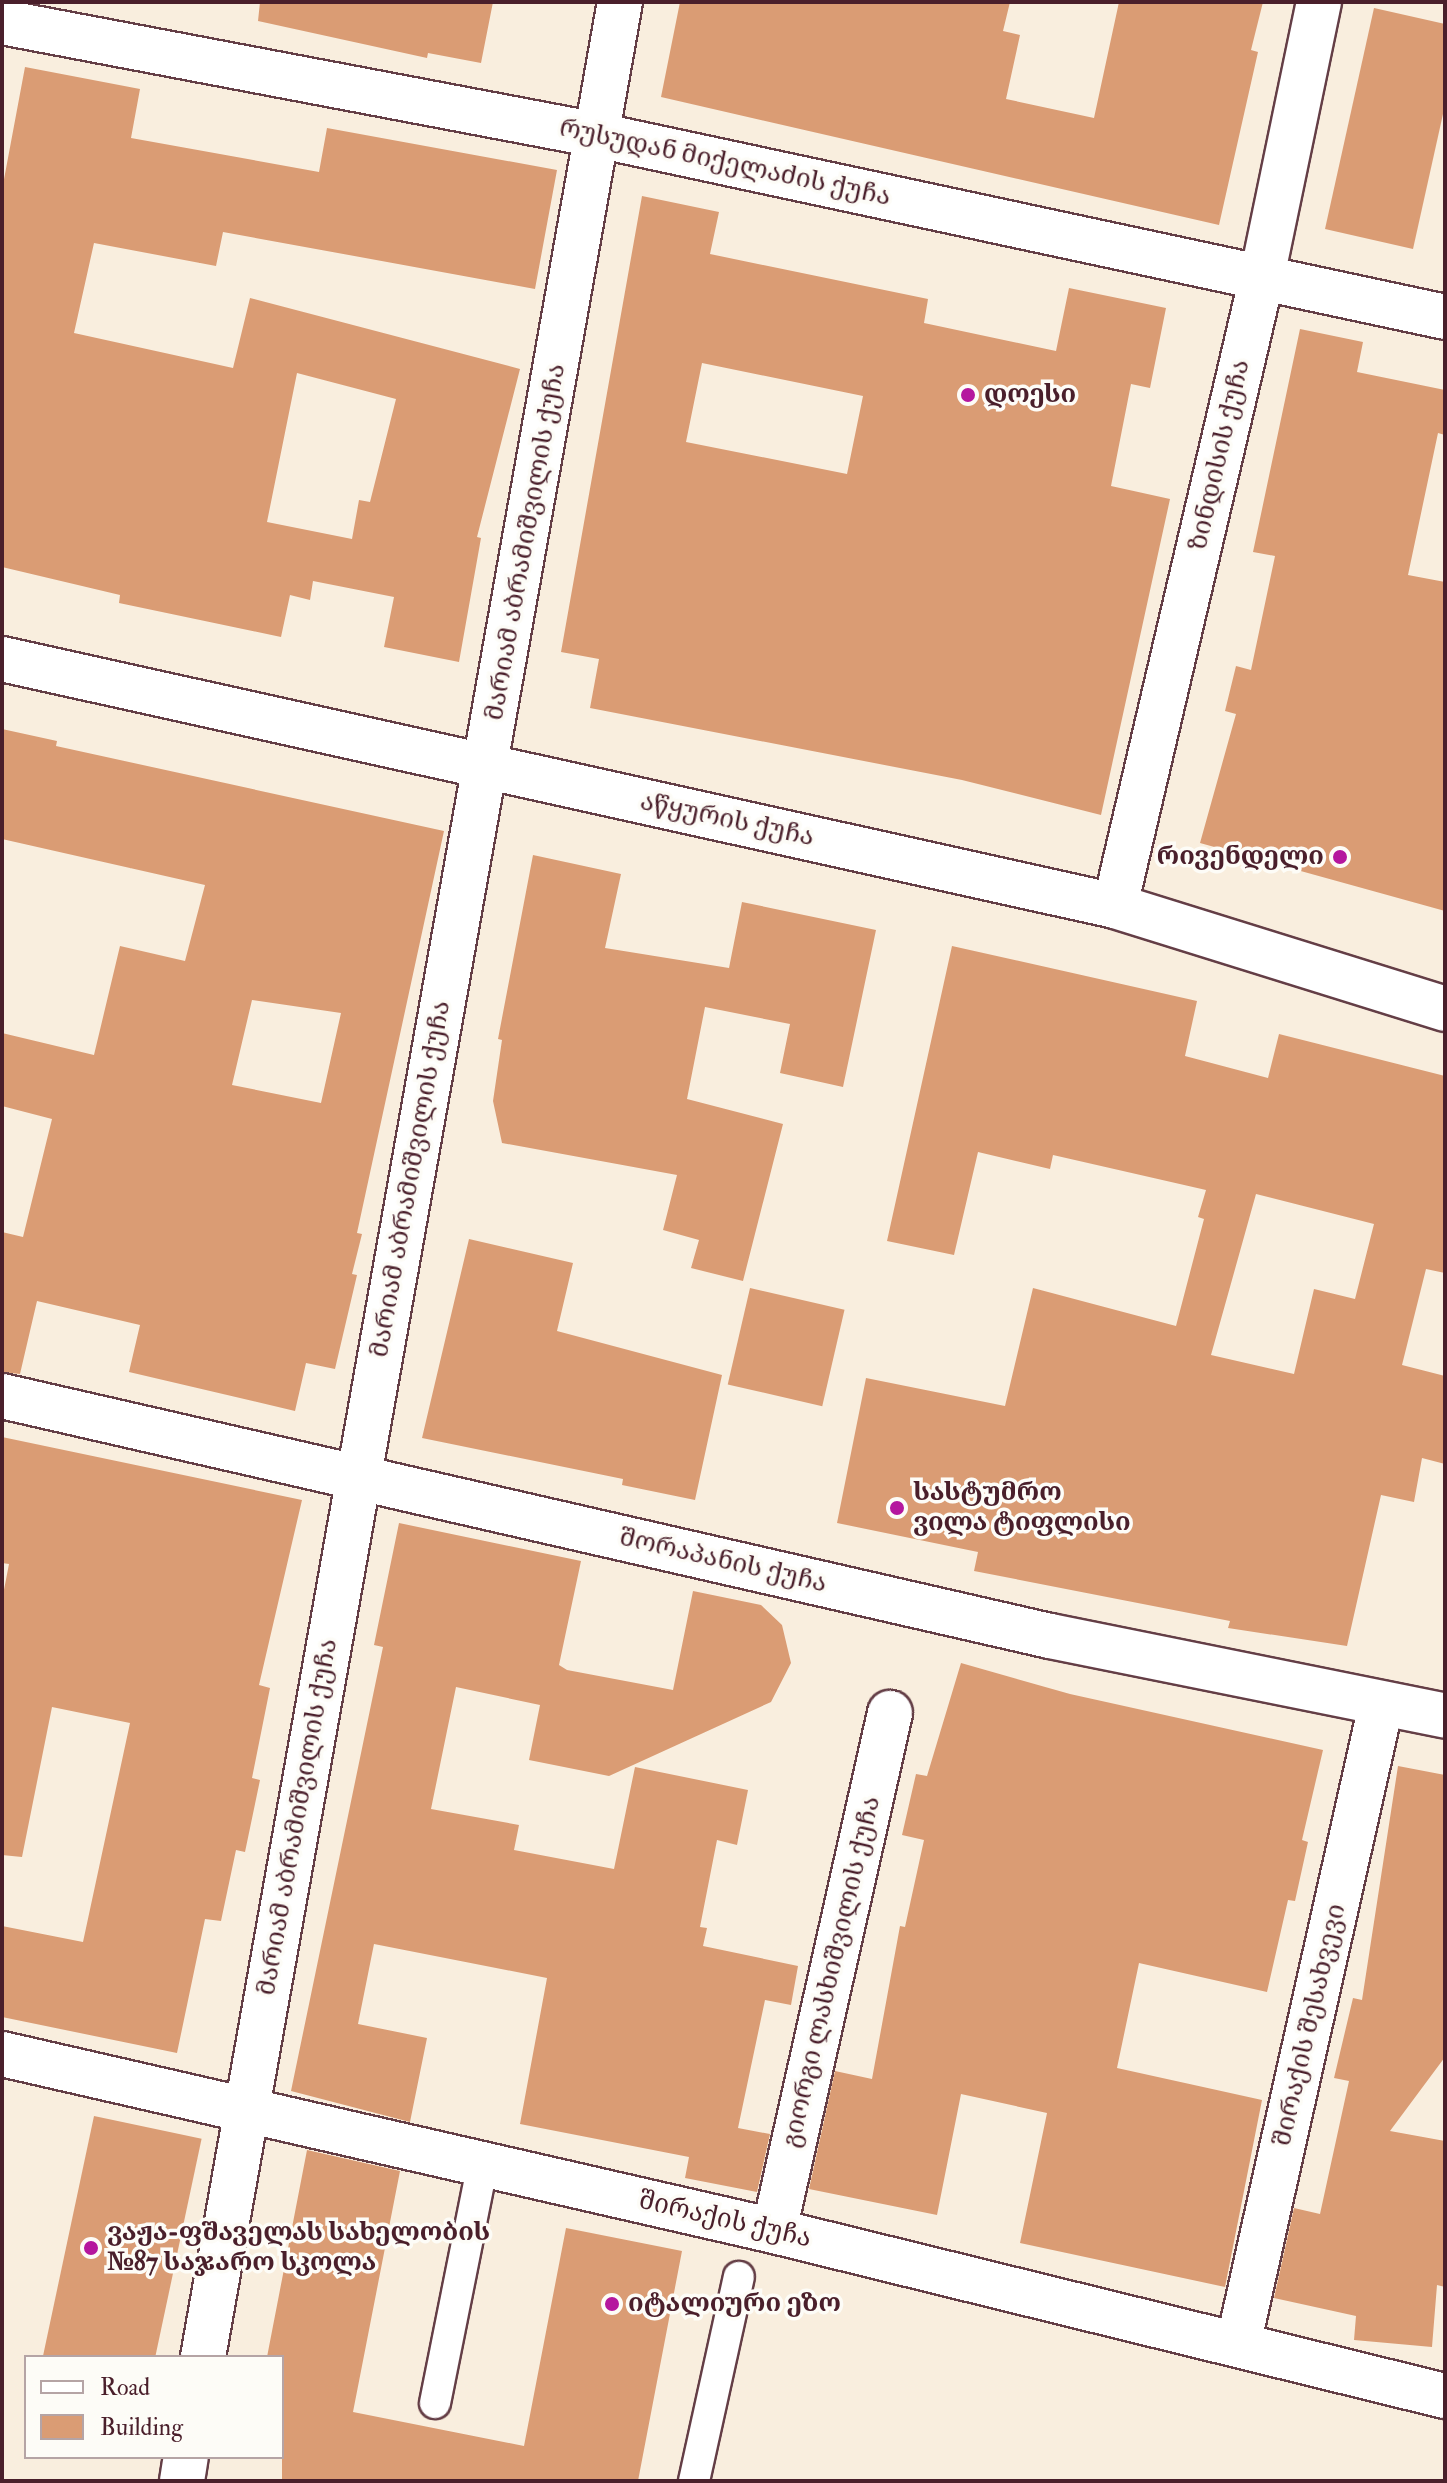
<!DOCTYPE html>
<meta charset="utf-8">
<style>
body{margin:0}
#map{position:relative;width:1447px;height:2483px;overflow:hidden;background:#f9eede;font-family:"IM FELL Double Pica","Noto Serif Georgian",serif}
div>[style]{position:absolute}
.building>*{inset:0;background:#da9c74;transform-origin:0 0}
.roads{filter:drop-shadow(2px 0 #643e46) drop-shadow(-2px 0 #643e46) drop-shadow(0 2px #643e46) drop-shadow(0 -2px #643e46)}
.service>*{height:30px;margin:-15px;padding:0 15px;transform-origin:15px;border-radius:15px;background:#fff}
.minor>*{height:44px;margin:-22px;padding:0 22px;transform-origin:22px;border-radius:22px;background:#fff}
.dots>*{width:22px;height:22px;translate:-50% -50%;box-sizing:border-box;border:4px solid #fdfcf7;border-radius:50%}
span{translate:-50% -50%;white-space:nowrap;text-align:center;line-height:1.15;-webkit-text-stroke:7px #fdfcf7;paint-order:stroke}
.street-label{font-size:26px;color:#4a1f2b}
.poi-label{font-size:26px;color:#4a1f2b;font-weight:700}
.left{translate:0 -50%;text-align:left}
.right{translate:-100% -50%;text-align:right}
.frame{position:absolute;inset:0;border:4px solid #4a1f2b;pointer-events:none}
.legend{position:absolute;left:24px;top:2355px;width:260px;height:104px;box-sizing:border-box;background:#fdfcf7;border:2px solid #b5a4a5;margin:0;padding:10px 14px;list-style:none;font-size:24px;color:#4a1f2b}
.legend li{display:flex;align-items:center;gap:16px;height:40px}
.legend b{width:40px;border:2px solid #b5a4a5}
</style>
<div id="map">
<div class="building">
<i style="clip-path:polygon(260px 2px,493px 2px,481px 63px,428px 53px,427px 58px,258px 21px)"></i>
<i style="clip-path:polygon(680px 2px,1010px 2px,1003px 31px,1020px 35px,1006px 99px,1094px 118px,1119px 2px,1263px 2px,1251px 50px,1258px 52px,1219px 225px,661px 97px)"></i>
<i style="clip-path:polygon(1374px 8px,1445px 24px,1445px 105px,1413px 249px,1325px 229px)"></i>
<i style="clip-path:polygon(evenodd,25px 67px,140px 89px,131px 138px,319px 172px,327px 128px,557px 170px,535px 289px,223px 232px,216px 266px,94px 243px,74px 333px,233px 368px,250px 298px,520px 369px,477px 537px,481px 538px,459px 662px,384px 647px,394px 597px,313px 581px,310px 600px,290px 595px,281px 637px,119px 603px,120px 595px,2px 567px,2px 190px,25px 67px,297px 373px,396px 399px,370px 502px,359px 500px,352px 539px,267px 522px,297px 373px)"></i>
<i style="clip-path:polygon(evenodd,642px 196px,719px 212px,710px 254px,928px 299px,924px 323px,1056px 351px,1069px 288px,1166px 308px,1150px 388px,1131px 384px,1111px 486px,1170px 499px,1101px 815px,962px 780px,590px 708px,599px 659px,561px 652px,642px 196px,702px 363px,863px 396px,847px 474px,686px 442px,702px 363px)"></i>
<i style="clip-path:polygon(1300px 329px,1363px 342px,1357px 372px,1445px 390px,1445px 435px,1438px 433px,1408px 575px,1445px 582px,1445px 911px,1200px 843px,1236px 714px,1225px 711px,1236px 666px,1251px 670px,1275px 556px,1253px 552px)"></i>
<i style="clip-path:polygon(evenodd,2px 729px,57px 741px,56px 746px,444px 831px,357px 1233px,362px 1234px,352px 1274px,357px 1275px,335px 1369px,306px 1363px,295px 1411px,129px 1372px,140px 1325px,37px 1301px,20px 1374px,2px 1372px,2px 1232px,23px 1237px,52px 1119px,2px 1106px,2px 1033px,94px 1055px,120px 946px,185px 961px,205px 885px,2px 839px,2px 729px,252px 1000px,341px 1013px,321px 1103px,232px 1085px,252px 1000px)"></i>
<i style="clip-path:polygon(533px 855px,621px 874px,605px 948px,729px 968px,742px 902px,876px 930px,843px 1087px,780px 1073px,790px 1024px,705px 1007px,687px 1099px,783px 1124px,743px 1281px,691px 1268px,699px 1240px,663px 1230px,677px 1175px,502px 1143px,493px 1101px,502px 1040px,498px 1039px)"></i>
<i style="clip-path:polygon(evenodd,952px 946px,1197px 1001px,1185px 1056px,1268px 1078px,1279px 1034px,1445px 1076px,1445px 1273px,1426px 1269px,1402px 1365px,1445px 1376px,1445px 1464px,1422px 1458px,1414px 1502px,1381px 1495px,1347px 1646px,1228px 1628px,1230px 1621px,974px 1571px,978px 1552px,837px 1523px,866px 1378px,1005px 1406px,1033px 1288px,1176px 1326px,1204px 1219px,1198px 1217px,1206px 1190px,1053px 1155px,1050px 1169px,978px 1152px,954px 1255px,887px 1241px,952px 946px,1256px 1194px,1374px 1224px,1355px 1299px,1314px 1289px,1294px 1374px,1211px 1355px,1256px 1194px)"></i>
<i style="clip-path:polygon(469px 1239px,573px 1263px,557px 1331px,722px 1375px,695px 1500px,622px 1485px,623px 1479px,422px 1438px)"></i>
<i style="left:750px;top:1288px;width:97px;height:99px;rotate:13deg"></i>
<i style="clip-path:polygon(2px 1437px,302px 1500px,259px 1685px,270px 1688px,252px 1778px,260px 1780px,245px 1852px,236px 1850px,221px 1921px,205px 1919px,177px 2053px,2px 2017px,2px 1926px,83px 1942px,130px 1723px,52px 1707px,22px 1857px,2px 1855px,2px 1600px,9px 1564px,2px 1563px)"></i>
<i style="clip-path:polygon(399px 1523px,581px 1561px,559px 1665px,567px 1670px,673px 1690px,693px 1591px,761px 1605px,782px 1625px,791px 1663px,771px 1702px,609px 1776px,529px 1760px,540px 1705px,456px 1687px,431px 1809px,519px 1825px,514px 1850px,614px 1869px,635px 1767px,748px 1790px,737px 1845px,717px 1840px,700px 1927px,707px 1928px,703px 1946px,798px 1966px,791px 2005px,765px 2000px,738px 2128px,770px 2134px,757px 2192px,685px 2178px,689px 2157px,520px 2124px,547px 1978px,374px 1944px,358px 2024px,427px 2038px,410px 2122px,291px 2091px,383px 1647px,374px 1645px)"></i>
<i style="clip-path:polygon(961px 1663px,1070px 1694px,1323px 1750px,1302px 1840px,1308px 1842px,1295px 1901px,1288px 1900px,1267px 1992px,1139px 1963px,1117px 2068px,1262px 2100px,1225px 2287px,1020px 2243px,1047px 2113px,961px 2094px,937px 2215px,809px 2189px,835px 2071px,872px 2079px,900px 1926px,905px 1927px,924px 1840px,902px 1835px,916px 1774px,927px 1776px)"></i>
<i style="clip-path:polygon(1398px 1766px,1445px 1775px,1445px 2057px,1390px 2131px,1445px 2141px,1445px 2287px,1437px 2285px,1432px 2347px,1354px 2340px,1356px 2316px,1274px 2298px,1294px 2208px,1320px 2214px,1349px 2081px,1334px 2078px,1353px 1998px,1362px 2000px)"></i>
<i style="left:94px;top:2116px;width:110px;height:245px;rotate:12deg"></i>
<i style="clip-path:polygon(307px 2150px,400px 2171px,353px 2412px,524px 2446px,566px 2228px,682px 2251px,638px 2481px,282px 2481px,282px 2357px,267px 2357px)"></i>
</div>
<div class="roads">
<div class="service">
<i style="left:435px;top:2403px;width:245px;rotate:-78.7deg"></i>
<i style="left:694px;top:2481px;width:209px;rotate:-77.6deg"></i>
</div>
<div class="minor">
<i style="left:2px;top:22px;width:606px;rotate:10.75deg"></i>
<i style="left:597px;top:135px;width:867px;rotate:12.11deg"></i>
<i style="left:2px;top:659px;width:1140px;rotate:12.51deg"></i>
<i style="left:1115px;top:906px;width:346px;rotate:17.3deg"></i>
<i style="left:1115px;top:906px;width:646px;rotate:-76.85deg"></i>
<i style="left:1262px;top:277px;width:281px;rotate:-78.3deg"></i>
<i style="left:2px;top:1396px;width:1075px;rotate:12.9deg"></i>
<i style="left:1050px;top:1636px;width:403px;rotate:11.4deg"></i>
<i style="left:2px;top:2054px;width:792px;rotate:12.91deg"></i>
<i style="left:774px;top:2231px;width:691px;rotate:13.82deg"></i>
<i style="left:774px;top:2231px;width:531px;rotate:-77.38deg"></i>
<i style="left:1238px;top:2345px;width:656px;rotate:-77.4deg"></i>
<i style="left:203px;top:2357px;width:2392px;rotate:-79.96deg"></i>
<i style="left:182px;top:2481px;width:24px;rotate:-81deg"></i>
</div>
</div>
<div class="dots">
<i style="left:968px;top:395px;background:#b5179e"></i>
<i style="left:1340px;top:857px;background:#b5179e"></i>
<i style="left:897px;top:1508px;background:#b5179e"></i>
<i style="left:91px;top:2248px;background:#b5179e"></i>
<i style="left:612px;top:2304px;background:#b5179e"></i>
</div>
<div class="street-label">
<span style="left:725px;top:163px;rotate:12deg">რუსუდან მიქელაძის ქუჩა</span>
<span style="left:1220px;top:455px;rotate:-77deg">ზინდისის ქუჩა</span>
<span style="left:526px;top:542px;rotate:-80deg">მარიამ აბრამიშვილის ქუჩა</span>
<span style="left:727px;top:820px;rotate:12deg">აწყურის ქუჩა</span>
<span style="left:411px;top:1179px;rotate:-80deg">მარიამ აბრამიშვილის ქუჩა</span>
<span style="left:723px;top:1561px;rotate:13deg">შორაპანის ქუჩა</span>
<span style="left:298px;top:1817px;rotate:-80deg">მარიამ აბრამიშვილის ქუჩა</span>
<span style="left:832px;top:1972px;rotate:-77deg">გიორგი ლასხიშვილის ქუჩა</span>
<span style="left:1310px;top:2025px;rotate:-77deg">შირაქის შესახვევი</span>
<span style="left:725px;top:2220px;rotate:13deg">შირაქის ქუჩა</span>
</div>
<div class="poi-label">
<span class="left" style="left:984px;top:395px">დოესი</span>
<span class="right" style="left:1324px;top:857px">რივენდელი</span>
<span class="left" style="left:913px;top:1508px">სასტუმრო<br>ვილა ტიფლისი</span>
<span class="left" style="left:107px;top:2248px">ვაჟა-ფშაველას სახელობის<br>№87 საჯარო სკოლა</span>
<span class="left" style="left:628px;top:2304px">იტალიური ეზო</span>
</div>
<div class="frame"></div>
<ul class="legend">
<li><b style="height:10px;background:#fff"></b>Road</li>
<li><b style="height:22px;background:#da9c74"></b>Building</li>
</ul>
</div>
